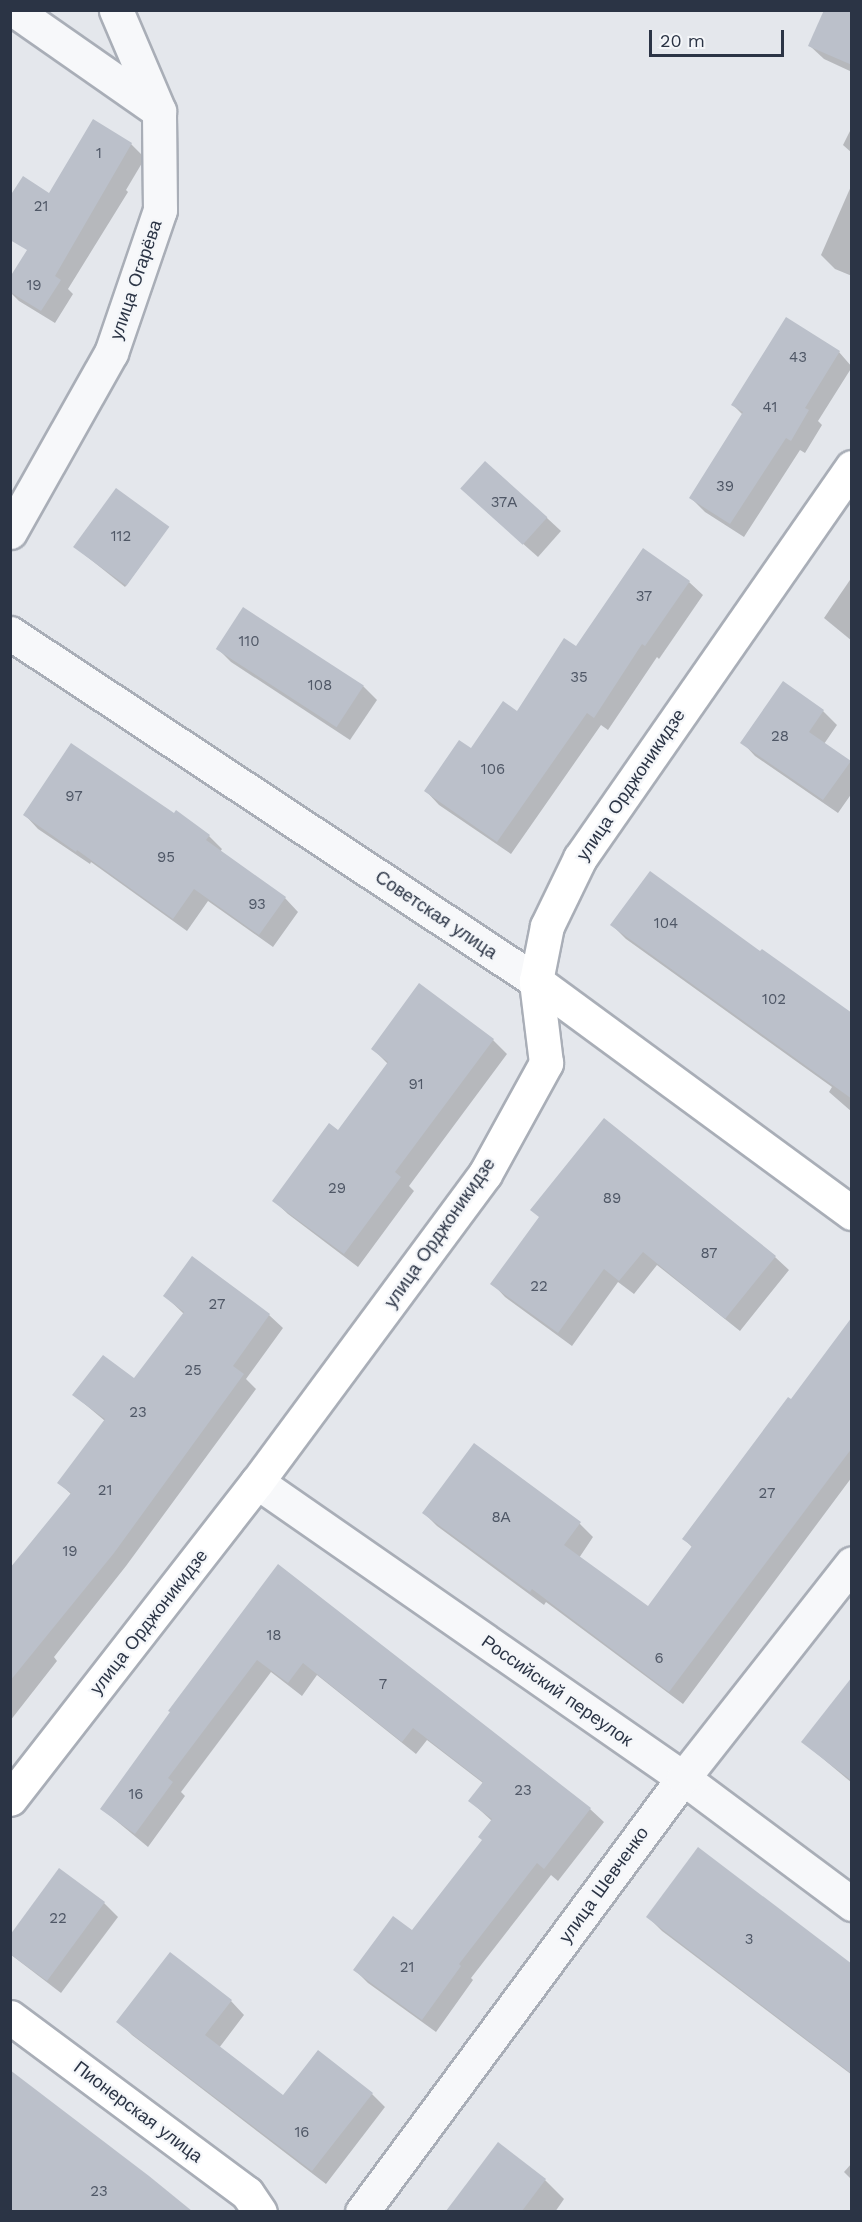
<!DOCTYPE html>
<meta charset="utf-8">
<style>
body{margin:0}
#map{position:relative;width:862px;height:2222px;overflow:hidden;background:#e4e7ec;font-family:"Work Sans",sans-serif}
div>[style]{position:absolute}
.shadow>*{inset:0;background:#0003}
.building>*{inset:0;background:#bbc0ca;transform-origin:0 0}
.roads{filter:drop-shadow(2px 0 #a9aeb7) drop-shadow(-2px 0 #a9aeb7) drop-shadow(0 2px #a9aeb7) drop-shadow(0 -2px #a9aeb7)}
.street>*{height:33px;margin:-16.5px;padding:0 16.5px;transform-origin:16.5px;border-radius:16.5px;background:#f7f8fa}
.secondary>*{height:33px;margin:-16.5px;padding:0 16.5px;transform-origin:16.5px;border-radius:16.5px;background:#fff}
.primary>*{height:33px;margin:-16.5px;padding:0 16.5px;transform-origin:16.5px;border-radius:16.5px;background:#fff}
span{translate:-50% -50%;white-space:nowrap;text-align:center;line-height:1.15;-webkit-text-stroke:4.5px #f4f6f9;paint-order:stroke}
.number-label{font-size:15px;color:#4f5766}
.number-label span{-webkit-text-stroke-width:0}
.street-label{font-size:18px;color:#2b3445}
.frame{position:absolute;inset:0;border:12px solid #2b3445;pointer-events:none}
.scale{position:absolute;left:649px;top:30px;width:135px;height:27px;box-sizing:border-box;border:3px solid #2b3445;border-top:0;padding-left:8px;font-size:18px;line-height:21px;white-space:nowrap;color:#2b3445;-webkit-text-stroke:4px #f4f6f9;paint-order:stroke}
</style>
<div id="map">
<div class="shadow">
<i style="clip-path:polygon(852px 10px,852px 72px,824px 59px,810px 46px)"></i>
<i style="clip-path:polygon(852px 127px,852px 153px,843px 145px)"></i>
<i style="clip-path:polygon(131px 144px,145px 158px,126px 190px,128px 192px,68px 289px,73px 294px,55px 323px,19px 301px,10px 292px,69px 198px)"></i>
<i style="clip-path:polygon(852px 184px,852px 276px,835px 269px,821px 255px)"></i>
<i style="clip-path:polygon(839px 352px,852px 367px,818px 421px,822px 425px,805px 453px,800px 450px,744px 537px,705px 512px,691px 498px,743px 415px,733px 405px)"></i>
<i style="clip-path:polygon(476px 502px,547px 518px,561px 531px,538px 557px)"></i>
<i style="clip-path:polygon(166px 530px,125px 587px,75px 547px)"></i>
<i style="clip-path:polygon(852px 577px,852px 641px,824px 618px)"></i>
<i style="clip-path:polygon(689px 582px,703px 595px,659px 659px,657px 657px,608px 730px,601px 725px,511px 854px,439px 805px,426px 791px,518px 713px,576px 648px)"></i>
<i style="clip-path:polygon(243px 609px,363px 686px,377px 700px,350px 740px,231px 662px,217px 648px)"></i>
<i style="clip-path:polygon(783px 683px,823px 711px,837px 725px,824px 744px,852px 764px,852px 793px,838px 813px,755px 756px,742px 742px)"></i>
<i style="clip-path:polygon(25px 815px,209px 836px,222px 849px,220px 852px,285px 898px,298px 912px,273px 947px,208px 901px,187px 931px,91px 862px,90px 864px,38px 829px)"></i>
<i style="clip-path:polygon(612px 925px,852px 1035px,852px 1112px,829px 1092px,832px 1087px,626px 939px)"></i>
<i style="clip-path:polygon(493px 1040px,507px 1054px,409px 1186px,414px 1191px,358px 1267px,288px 1214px,274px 1201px,338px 1132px,388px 1064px,373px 1049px)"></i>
<i style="clip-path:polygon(540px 1218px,775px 1257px,789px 1270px,740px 1331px,657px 1265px,634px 1294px,618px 1282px,572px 1346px,505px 1297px,492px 1283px)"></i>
<i style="clip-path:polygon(193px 1258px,269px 1315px,283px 1328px,246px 1379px,256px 1389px,126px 1566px,54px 1657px,57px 1661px,10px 1721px,10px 1583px,72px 1495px,59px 1483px,105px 1421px,74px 1395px,135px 1380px,184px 1314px,165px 1296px)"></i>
<i style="clip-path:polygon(852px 1322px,852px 1477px,683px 1704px,546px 1602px,544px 1605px,437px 1526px,424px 1513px,474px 1445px,580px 1524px,593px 1537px,579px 1558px,648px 1608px,693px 1548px,684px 1539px)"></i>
<i style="clip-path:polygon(278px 1566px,590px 1809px,604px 1822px,558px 1881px,551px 1875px,471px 1978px,473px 1980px,436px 2032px,368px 1983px,355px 1970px,412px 1932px,484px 1841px,492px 1821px,470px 1801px,483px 1783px,427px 1740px,416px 1754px,317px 1675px,302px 1696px,271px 1672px,181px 1792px,185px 1796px,148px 1847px,102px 1809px)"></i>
<i style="clip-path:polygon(852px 1679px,852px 1783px,803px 1742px)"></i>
<i style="clip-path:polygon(60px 1870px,104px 1903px,118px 1917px,61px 1993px,10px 1954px,10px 1938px)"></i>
<i style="clip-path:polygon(648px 1917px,852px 1966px,852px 2075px,662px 1931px)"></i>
<i style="clip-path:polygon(231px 2001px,244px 2015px,219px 2048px,283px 2097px,372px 2094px,385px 2107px,326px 2184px,132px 2035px,118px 2021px)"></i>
<i style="clip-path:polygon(106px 2144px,189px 2212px,56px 2212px)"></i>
<i style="clip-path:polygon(499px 2144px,545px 2180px,564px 2199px,555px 2212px,448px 2212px)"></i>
<i style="clip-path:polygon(852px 2163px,852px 2180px,844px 2172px)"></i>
</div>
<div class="building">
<i style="clip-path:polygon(824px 10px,852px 10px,852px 65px,808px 46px)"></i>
<i style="clip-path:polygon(93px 119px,132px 143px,55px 276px,61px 280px,41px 311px,10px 292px,10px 277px,27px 250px,10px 240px,10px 196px,23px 176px,49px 193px)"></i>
<i style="clip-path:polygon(786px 317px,840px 351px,805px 408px,809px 410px,791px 441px,786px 438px,730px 524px,689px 498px,743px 412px,731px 405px)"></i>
<i style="left:485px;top:461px;width:84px;height:37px;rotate:42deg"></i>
<i style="left:116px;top:488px;width:66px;height:73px;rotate:36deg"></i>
<i style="clip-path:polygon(643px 548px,690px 581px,645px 646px,642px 644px,594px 718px,587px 713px,497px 842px,424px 791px,459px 740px,471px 748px,503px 701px,517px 711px,564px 638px,576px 646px)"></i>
<i style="left:243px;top:607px;width:144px;height:50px;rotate:33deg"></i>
<i style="clip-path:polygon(783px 681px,824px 710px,809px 732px,851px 761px,823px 800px,740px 743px)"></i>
<i style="clip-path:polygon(71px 743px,174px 813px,176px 810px,210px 835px,206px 840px,286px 897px,259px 935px,194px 889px,173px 919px,77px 850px,76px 852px,23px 815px)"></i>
<i style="clip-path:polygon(650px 871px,760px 951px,762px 949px,852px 1013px,852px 1099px,610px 925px)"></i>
<i style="clip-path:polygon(419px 983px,494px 1039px,395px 1172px,401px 1177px,344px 1254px,272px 1201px,329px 1123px,338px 1130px,388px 1062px,371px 1049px)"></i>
<i style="clip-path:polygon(604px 1118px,776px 1256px,725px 1319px,643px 1252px,619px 1281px,604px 1269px,558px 1333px,490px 1284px,539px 1217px,530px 1210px)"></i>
<i style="clip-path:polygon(192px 1256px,270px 1314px,233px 1366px,244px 1374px,114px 1553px,10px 1681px,10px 1568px,71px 1493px,57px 1483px,105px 1419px,72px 1395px,103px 1355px,134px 1378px,184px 1312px,163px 1296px)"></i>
<i style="clip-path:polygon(852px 1317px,852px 1448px,669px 1692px,532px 1589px,530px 1592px,422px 1513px,474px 1443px,581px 1522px,564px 1545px,648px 1606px,692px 1546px,682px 1539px,788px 1397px,791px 1399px)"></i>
<i style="clip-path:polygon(278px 1564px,591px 1808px,544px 1869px,537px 1863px,459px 1964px,461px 1966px,422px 2020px,353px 1970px,393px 1916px,412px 1930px,482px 1840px,478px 1837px,492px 1819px,468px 1801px,483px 1782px,413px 1728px,402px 1742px,303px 1663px,288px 1683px,257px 1660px,168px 1778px,173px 1782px,135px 1834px,100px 1809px,170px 1712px,168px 1711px)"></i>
<i style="clip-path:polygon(852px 1677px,852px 1781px,801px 1742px)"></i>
<i style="clip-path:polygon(698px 1847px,852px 1964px,852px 2074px,646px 1917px)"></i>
<i style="clip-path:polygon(59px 1868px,105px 1902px,47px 1981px,10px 1954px,10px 1935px)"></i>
<i style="clip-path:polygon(170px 1952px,232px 2000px,205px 2035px,283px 2095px,318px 2050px,373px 2093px,312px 2171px,116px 2022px)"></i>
<i style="clip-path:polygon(10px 2070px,149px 2176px,192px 2211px,10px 2211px)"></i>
<i style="clip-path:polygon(498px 2142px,546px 2179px,522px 2211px,446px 2211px)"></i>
</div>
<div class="roads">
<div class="street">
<i style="left:14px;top:10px;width:177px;rotate:34.9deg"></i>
<i style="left:10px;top:532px;width:206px;rotate:-60.6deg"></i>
<i style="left:111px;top:353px;width:151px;rotate:-71.1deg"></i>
<i style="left:160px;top:210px;width:99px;rotate:-90.6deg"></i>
<i style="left:159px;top:111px;width:110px;rotate:-113.1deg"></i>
<i style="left:10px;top:633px;width:631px;rotate:33.49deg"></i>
<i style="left:257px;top:1482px;width:519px;rotate:34.79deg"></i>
<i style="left:683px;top:1778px;width:211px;rotate:36.7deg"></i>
<i style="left:362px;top:2212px;width:540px;rotate:-53.51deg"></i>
<i style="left:683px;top:1778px;width:273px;rotate:-51.8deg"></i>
</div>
<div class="secondary">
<i style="left:536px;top:981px;width:392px;rotate:36.3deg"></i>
</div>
<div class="primary">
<i style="left:10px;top:1799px;width:402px;rotate:-52.1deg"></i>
<i style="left:257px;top:1482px;width:383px;rotate:-53.5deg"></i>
<i style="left:485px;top:1174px;width:127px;rotate:-61.2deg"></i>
<i style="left:546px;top:1063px;width:83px;rotate:-97deg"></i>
<i style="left:536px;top:981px;width:56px;rotate:-78.7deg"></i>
<i style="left:547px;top:926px;width:76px;rotate:-64.1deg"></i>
<i style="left:580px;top:858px;width:476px;rotate:-55.2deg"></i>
<i style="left:10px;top:2017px;width:295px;rotate:36.6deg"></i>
<i style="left:247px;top:2193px;width:23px;rotate:56deg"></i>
</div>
</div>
<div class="number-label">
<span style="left:99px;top:154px">1</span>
<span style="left:41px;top:207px">21</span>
<span style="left:34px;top:286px">19</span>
<span style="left:798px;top:358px">43</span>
<span style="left:770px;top:408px">41</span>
<span style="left:725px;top:487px">39</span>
<span style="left:504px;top:503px">37А</span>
<span style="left:121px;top:537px">112</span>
<span style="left:644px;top:597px">37</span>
<span style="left:249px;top:642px">110</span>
<span style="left:579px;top:678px">35</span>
<span style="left:320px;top:686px">108</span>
<span style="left:780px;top:737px">28</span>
<span style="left:493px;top:770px">106</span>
<span style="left:74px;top:797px">97</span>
<span style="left:166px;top:858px">95</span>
<span style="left:257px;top:905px">93</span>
<span style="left:666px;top:924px">104</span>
<span style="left:774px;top:1000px">102</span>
<span style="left:416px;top:1085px">91</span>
<span style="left:337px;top:1189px">29</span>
<span style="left:612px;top:1199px">89</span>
<span style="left:709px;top:1254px">87</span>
<span style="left:539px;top:1287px">22</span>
<span style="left:217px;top:1305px">27</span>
<span style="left:193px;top:1371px">25</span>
<span style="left:138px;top:1413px">23</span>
<span style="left:105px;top:1491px">21</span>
<span style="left:767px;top:1494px">27</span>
<span style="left:501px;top:1518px">8А</span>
<span style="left:70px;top:1552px">19</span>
<span style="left:274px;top:1636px">18</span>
<span style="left:659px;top:1659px">6</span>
<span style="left:383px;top:1685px">7</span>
<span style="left:523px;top:1791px">23</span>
<span style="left:136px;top:1795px">16</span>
<span style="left:58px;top:1919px">22</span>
<span style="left:749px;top:1940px">3</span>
<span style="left:407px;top:1968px">21</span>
<span style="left:302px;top:2133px">16</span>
<span style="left:99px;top:2192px">23</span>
</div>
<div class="street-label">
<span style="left:136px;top:280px;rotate:-71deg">улица Огарёва</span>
<span style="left:631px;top:785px;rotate:-56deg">улица Орджоникидзе</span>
<span style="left:436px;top:915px;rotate:34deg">Советская улица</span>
<span style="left:440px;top:1233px;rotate:-55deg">улица Орджоникидзе</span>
<span style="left:149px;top:1622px;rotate:-52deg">улица Орджоникидзе</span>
<span style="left:557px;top:1691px;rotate:35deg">Российский переулок</span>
<span style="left:604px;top:1885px;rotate:-54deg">улица Шевченко</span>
<span style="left:138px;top:2112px;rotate:37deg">Пионерская улица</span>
</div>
<div class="frame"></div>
<div class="scale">20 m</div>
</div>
